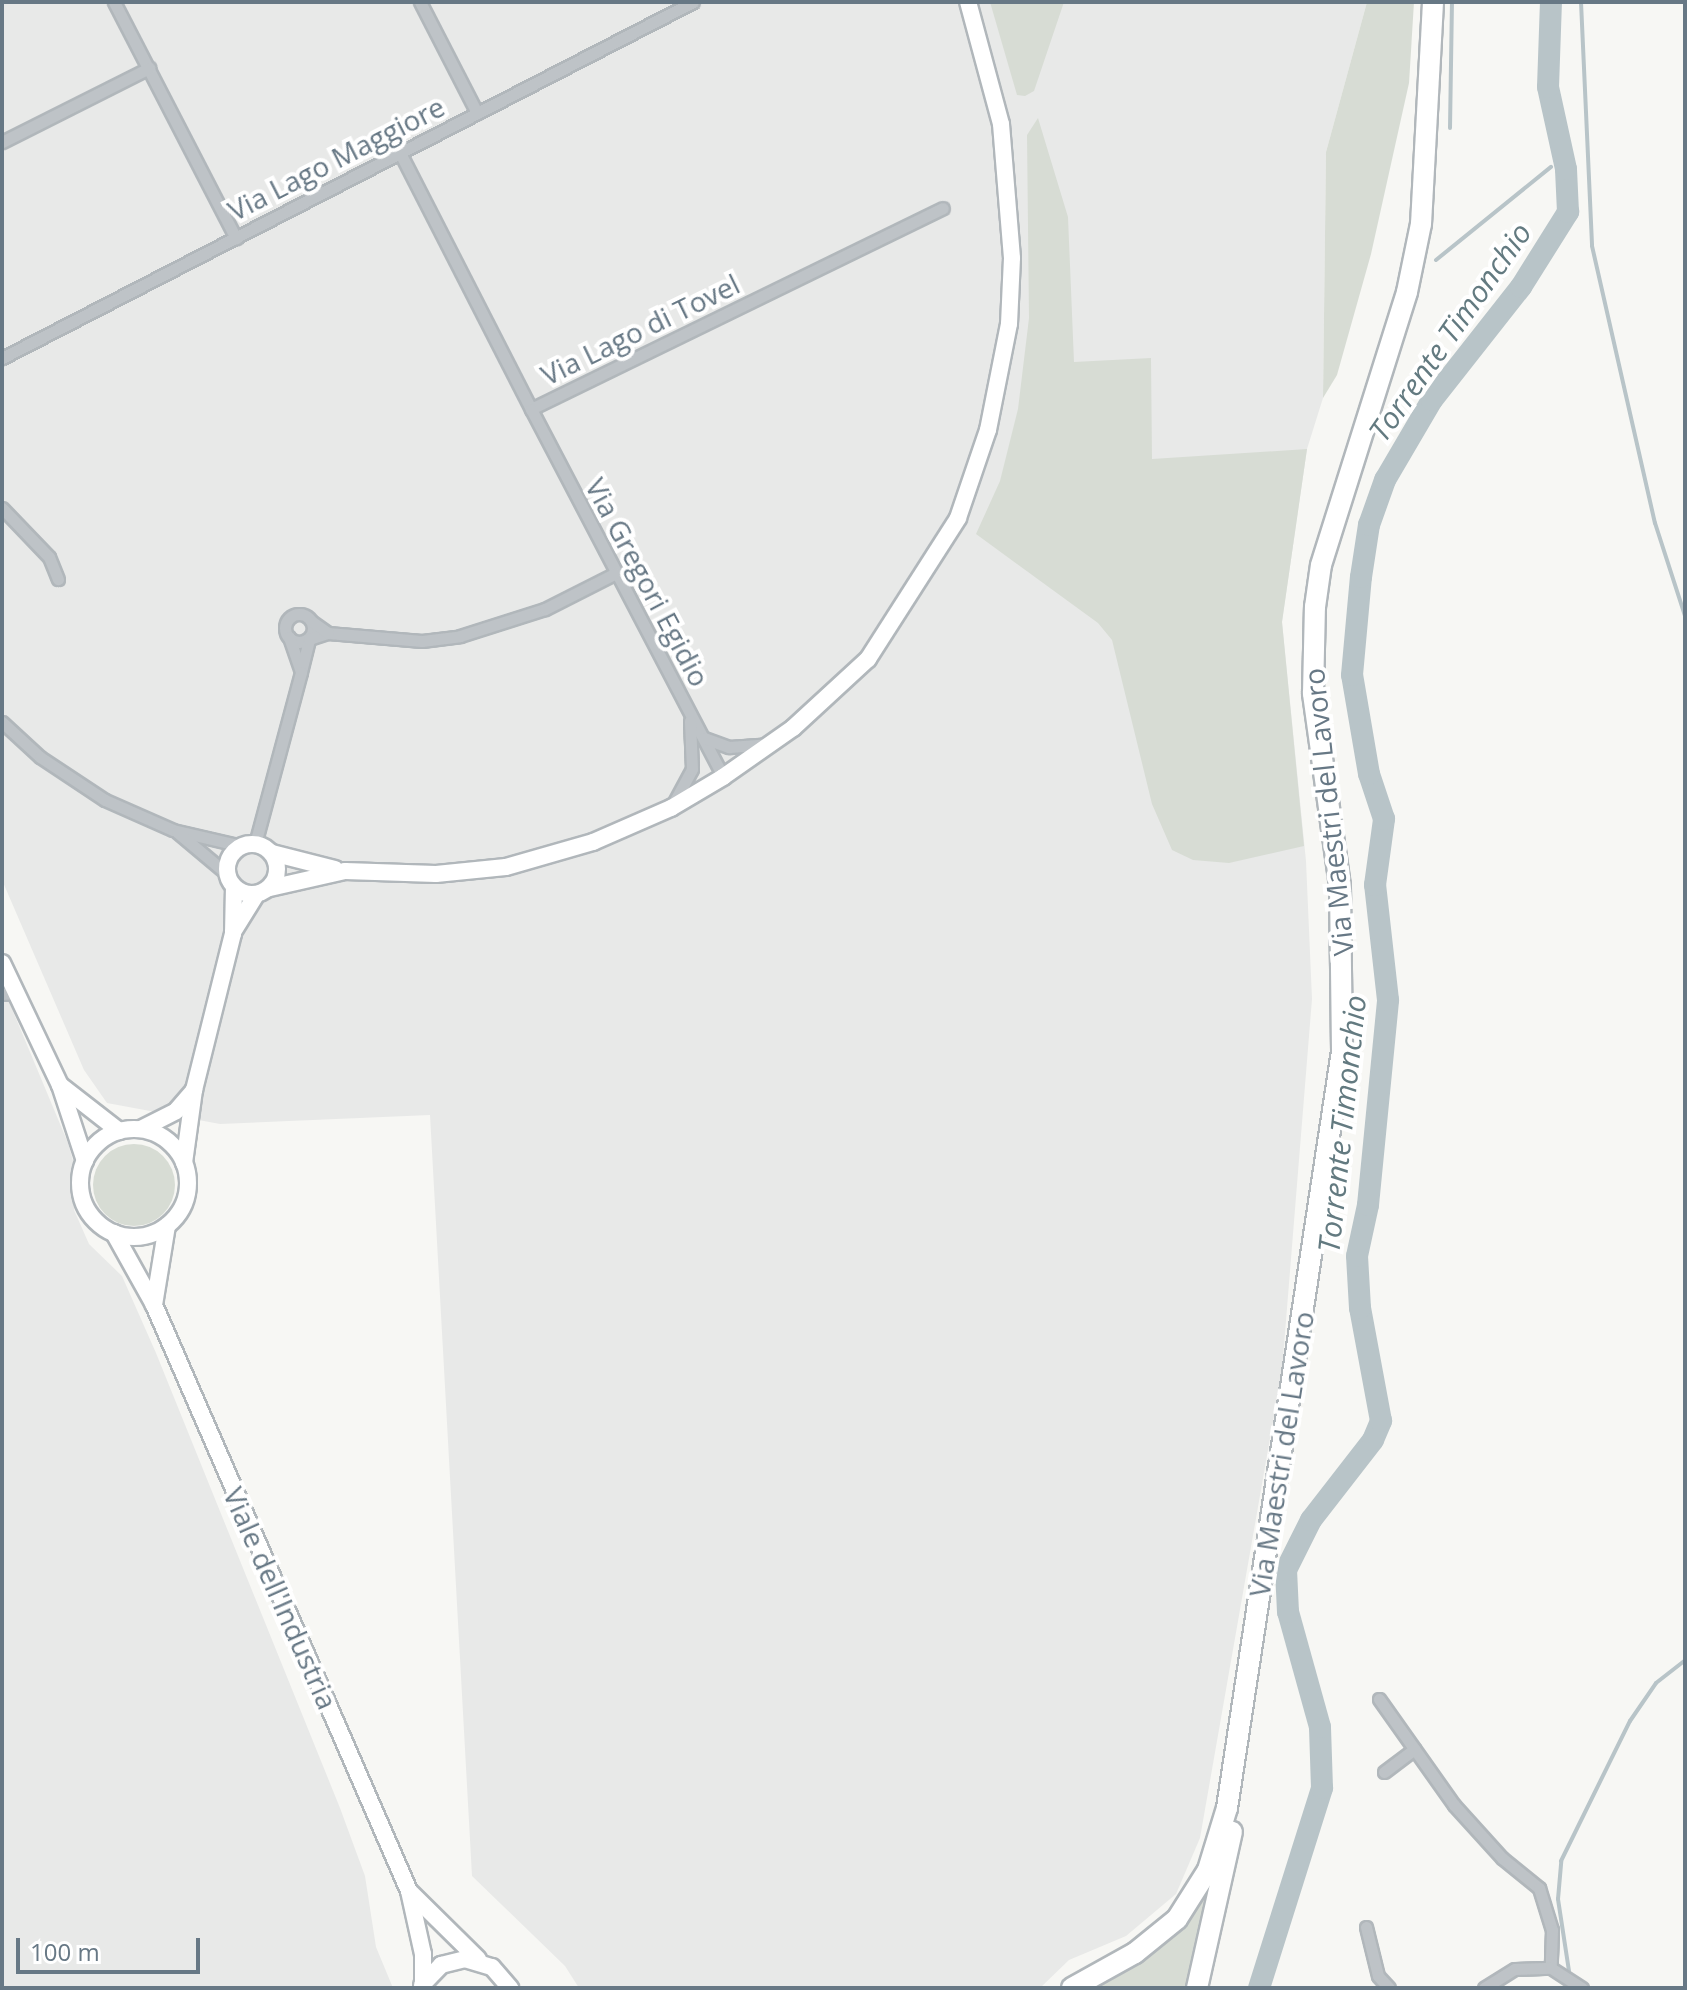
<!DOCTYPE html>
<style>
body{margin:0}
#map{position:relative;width:1687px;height:1990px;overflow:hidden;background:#f7f7f4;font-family:"Open Sans",sans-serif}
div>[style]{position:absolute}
.built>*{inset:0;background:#e8e9e8}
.green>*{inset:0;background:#d7dcd4}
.round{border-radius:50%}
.stream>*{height:4px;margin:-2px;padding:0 2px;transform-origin:2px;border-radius:2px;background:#b8c4c8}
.river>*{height:22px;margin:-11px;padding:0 11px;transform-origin:11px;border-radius:11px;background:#b8c4c8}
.roads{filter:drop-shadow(2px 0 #b1b7bb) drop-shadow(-2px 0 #b1b7bb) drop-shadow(0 2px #b1b7bb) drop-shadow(0 -2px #b1b7bb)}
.street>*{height:11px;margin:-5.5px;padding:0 5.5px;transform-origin:5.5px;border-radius:5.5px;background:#bec3c7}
.street>.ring{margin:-5.5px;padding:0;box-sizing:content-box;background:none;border:11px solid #bec3c7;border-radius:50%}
.secondary>*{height:16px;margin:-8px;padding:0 8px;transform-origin:8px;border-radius:8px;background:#fff}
.secondary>.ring{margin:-8px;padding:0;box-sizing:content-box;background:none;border:16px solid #fff;border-radius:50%}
.highway>*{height:20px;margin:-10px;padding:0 10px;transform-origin:10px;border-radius:10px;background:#fff}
span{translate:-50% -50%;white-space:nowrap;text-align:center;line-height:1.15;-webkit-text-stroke:8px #fff;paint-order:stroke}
.street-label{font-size:28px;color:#677885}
.water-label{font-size:30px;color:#637a80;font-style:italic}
.frame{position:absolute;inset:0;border:4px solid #677885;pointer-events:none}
.scale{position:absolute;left:16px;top:1938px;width:184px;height:36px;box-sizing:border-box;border:4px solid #677885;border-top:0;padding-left:10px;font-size:24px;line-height:28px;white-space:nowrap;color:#677885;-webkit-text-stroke:6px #fff;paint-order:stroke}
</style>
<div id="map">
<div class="built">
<i style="clip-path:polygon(2px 2px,1367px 2px,1326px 152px,1323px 398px,1307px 449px,1282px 622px,1306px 861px,1312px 999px,1282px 1370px,1200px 1838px,1176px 1894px,1126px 1936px,1069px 1960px,1040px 1988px,579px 1988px,565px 1966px,472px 1876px,430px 1115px,220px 1124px,107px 1103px,84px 1070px,2px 880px)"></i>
<i style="clip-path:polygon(2px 985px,68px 1143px,76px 1171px,74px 1210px,89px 1244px,122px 1276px,156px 1353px,340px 1808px,365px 1876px,376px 1947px,393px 1988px,2px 1988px)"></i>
</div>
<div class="green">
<i style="clip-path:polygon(990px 2px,1064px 2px,1034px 91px,1025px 96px,1017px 95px)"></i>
<i style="clip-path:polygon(1367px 2px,1414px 2px,1409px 83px,1371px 254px,1337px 375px,1323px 398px,1326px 152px)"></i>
<i style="clip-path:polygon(1038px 118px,1068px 217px,1074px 362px,1151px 358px,1152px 459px,1307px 449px,1282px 622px,1304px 846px,1229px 863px,1193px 860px,1172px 850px,1152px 804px,1112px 640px,1098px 623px,976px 534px,1000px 481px,1018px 409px,1029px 318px,1027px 135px)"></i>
<i class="round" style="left:93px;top:1144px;width:82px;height:82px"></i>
<i style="clip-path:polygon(1210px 1891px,1191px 1988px,1095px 1988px,1183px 1927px)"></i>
</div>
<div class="stream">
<i style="left:1581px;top:2px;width:244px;rotate:87.4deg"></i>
<i style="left:1592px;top:246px;width:284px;rotate:77.2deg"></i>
<i style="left:1655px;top:523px;width:98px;rotate:72.1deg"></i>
<i style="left:1450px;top:128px;width:126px;rotate:-89.1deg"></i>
<i style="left:1436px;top:260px;width:148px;rotate:-39deg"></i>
<i style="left:1569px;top:1971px;width:73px;rotate:-98.7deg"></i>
<i style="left:1558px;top:1899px;width:38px;rotate:-85deg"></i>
<i style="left:1561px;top:1861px;width:156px;rotate:-63.8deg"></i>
<i style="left:1630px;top:1721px;width:46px;rotate:-55.6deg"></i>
<i style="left:1656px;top:1683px;width:37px;rotate:-38deg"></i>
</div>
<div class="river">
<i style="left:1259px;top:1988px;width:210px;rotate:-72.5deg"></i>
<i style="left:1322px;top:1788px;width:61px;rotate:-91.9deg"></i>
<i style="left:1320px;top:1727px;width:119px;rotate:-105.5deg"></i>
<i style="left:1288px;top:1612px;width:42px;rotate:-92.7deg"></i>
<i style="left:1286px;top:1570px;width:56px;rotate:-63.4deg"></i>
<i style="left:1311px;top:1520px;width:101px;rotate:-52.2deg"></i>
<i style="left:1373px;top:1440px;width:21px;rotate:-67deg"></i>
<i style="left:1381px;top:1421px;width:115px;rotate:-100.5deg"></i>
<i style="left:1360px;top:1308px;width:52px;rotate:-93.3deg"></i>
<i style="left:1357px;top:1256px;width:52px;rotate:-77.8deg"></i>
<i style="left:1368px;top:1205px;width:206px;rotate:-84.4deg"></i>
<i style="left:1388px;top:1000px;width:116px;rotate:-96.4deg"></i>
<i style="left:1375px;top:885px;width:67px;rotate:-82.2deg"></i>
<i style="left:1384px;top:819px;width:47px;rotate:-108.4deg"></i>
<i style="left:1369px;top:774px;width:100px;rotate:-99.7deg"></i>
<i style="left:1352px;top:675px;width:98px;rotate:-84.8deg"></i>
<i style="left:1361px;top:577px;width:53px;rotate:-81.3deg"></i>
<i style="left:1369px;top:525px;width:48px;rotate:-70.4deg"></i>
<i style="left:1385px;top:480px;width:93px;rotate:-59.6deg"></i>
<i style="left:1432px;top:400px;width:144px;rotate:-51.8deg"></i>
<i style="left:1521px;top:287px;width:89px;rotate:-57.9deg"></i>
<i style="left:1568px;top:212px;width:43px;rotate:-92.7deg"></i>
<i style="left:1566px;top:169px;width:84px;rotate:-102.4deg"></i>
<i style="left:1548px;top:87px;width:85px;rotate:-88deg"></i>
</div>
<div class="roads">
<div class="street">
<i style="left:114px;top:2px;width:266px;rotate:62.7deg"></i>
<i style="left:420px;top:2px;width:125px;rotate:62.8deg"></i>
<i style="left:2px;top:142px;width:165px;rotate:-26.7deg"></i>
<i style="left:400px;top:153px;width:288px;rotate:62.9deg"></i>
<i style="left:531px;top:409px;width:458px;rotate:-26deg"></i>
<i style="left:2px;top:358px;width:777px;rotate:-27.26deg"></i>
<i style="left:531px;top:409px;width:415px;rotate:62.4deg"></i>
<i style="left:2px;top:508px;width:68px;rotate:46.2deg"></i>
<i style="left:49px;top:557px;width:24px;rotate:68deg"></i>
<i class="ring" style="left:285px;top:614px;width:17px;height:17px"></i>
<i style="left:328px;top:633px;width:94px;rotate:4.9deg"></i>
<i style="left:422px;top:641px;width:38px;rotate:-7deg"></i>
<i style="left:460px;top:636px;width:89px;rotate:-17.6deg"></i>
<i style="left:545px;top:609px;width:80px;rotate:-26.9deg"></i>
<i style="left:289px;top:637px;width:37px;rotate:71deg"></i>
<i style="left:301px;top:672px;width:34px;rotate:-76deg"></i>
<i style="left:309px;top:639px;width:20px;rotate:-18deg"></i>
<i style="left:328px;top:633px;width:19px;rotate:-145deg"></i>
<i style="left:2px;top:722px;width:52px;rotate:42.6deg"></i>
<i style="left:40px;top:757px;width:78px;rotate:33.5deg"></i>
<i style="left:105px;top:800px;width:74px;rotate:23.8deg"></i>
<i style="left:173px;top:830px;width:71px;rotate:13.1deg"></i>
<i style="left:704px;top:738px;width:27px;rotate:20deg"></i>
<i style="left:729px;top:747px;width:39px;rotate:-4deg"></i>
<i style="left:672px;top:806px;width:42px;rotate:-61.6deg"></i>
<i style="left:692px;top:769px;width:48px;rotate:-92.4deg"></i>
<i style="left:177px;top:832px;width:65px;rotate:40deg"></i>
<i style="left:255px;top:844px;width:178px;rotate:-75deg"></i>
<i style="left:2px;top:994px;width:13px;rotate:-4deg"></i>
<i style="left:1379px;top:1699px;width:130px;rotate:54.7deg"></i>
<i style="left:1454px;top:1805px;width:72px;rotate:47.8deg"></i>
<i style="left:1502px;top:1858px;width:48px;rotate:39deg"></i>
<i style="left:1539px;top:1888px;width:44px;rotate:72.8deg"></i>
<i style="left:1552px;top:1930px;width:38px;rotate:92deg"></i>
<i style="left:1384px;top:1772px;width:38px;rotate:-37deg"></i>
<i style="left:1366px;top:1927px;width:50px;rotate:76.2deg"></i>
<i style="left:1378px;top:1976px;width:16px;rotate:47deg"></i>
<i style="left:1484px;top:1988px;width:36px;rotate:-32deg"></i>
<i style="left:1515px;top:1969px;width:36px;rotate:-2deg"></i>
<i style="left:1551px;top:1968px;width:37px;rotate:33deg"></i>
</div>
<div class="secondary">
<i class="ring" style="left:227px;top:844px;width:34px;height:34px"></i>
<i style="left:272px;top:853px;width:65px;rotate:14.3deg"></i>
<i style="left:270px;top:888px;width:77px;rotate:-12.8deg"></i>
<i style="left:345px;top:871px;width:91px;rotate:1.9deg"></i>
<i style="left:436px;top:874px;width:70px;rotate:-5.7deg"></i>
<i style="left:506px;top:867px;width:91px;rotate:-16deg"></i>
<i style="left:593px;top:842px;width:85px;rotate:-23.6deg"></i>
<i style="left:671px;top:808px;width:61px;rotate:-30.8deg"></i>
<i style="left:723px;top:777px;width:85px;rotate:-35deg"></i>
<i style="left:793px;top:728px;width:102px;rotate:-42.6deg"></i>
<i style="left:868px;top:659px;width:167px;rotate:-57.4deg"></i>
<i style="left:958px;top:518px;width:93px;rotate:-71.2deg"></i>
<i style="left:988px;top:430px;width:108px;rotate:-78.8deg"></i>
<i style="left:1009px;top:324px;width:66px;rotate:-87.4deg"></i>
<i style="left:1012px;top:258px;width:134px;rotate:-94.7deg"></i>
<i style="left:1001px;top:124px;width:126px;rotate:-105.1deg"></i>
<i style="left:233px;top:932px;width:44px;rotate:-58.1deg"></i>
<i style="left:2px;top:963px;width:135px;rotate:64.6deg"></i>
<i style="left:60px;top:1085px;width:80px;rotate:71.8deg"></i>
<i style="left:60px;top:1085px;width:75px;rotate:37.9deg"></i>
<i style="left:141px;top:1129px;width:39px;rotate:-27deg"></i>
<i style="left:176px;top:1111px;width:28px;rotate:-49deg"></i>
<i class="ring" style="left:80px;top:1129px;width:92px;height:92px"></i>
<i style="left:184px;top:1163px;width:74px;rotate:-82.2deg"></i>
<i style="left:194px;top:1090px;width:161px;rotate:-76deg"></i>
<i style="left:233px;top:934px;width:47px;rotate:-88.8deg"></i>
<i style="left:114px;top:1233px;width:82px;rotate:60.9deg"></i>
<i style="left:154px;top:1305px;width:639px;rotate:66.48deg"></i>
<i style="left:409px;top:1891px;width:65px;rotate:77.5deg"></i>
<i style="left:423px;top:1954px;width:30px;rotate:90deg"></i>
<i style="left:154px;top:1305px;width:80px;rotate:-80.7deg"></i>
<i style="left:411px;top:1893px;width:94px;rotate:44.6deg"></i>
<i style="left:422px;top:1985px;width:28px;rotate:-46deg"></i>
<i style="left:441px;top:1965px;width:25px;rotate:-14deg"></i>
<i style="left:465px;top:1959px;width:28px;rotate:17deg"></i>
<i style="left:492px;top:1967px;width:28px;rotate:49deg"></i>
</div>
<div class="highway">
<i style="left:1072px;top:1988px;width:72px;rotate:-29.1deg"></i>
<i style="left:1135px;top:1953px;width:54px;rotate:-39deg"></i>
<i style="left:1177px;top:1919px;width:58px;rotate:-57.7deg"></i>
<i style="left:1208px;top:1870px;width:65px;rotate:-73deg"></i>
<i style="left:1227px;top:1808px;width:766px;rotate:-81.36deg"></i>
<i style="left:1342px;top:1051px;width:165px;rotate:-90.7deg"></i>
<i style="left:1340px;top:886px;width:195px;rotate:-98deg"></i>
<i style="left:1313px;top:693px;width:86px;rotate:-88.7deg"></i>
<i style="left:1315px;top:607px;width:42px;rotate:-81.9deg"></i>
<i style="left:1321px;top:565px;width:286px;rotate:-72.5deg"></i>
<i style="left:1407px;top:292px;width:69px;rotate:-78.4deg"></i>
<i style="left:1421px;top:224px;width:222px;rotate:-86.9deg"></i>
<i style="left:1197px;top:1988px;width:160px;rotate:-77.4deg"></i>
</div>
</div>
<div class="street-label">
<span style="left:336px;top:158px;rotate:-27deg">Via Lago Maggiore</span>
<span style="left:640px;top:329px;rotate:-26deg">Via Lago di Tovel</span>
<span style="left:648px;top:582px;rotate:62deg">Via Gregori Egidio</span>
<span style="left:1328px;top:812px;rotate:-96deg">Via Maestri del Lavoro</span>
<span style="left:1281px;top:1454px;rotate:-81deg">Via Maestri del Lavoro</span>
<span style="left:281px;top:1598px;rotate:66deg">Viale dell'Industria</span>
</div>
<div class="water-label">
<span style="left:1450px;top:332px;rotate:-55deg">Torrente Timonchio</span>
<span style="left:1342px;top:1124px;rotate:-84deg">Torrente Timonchio</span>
</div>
<div class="frame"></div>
<div class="scale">100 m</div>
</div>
